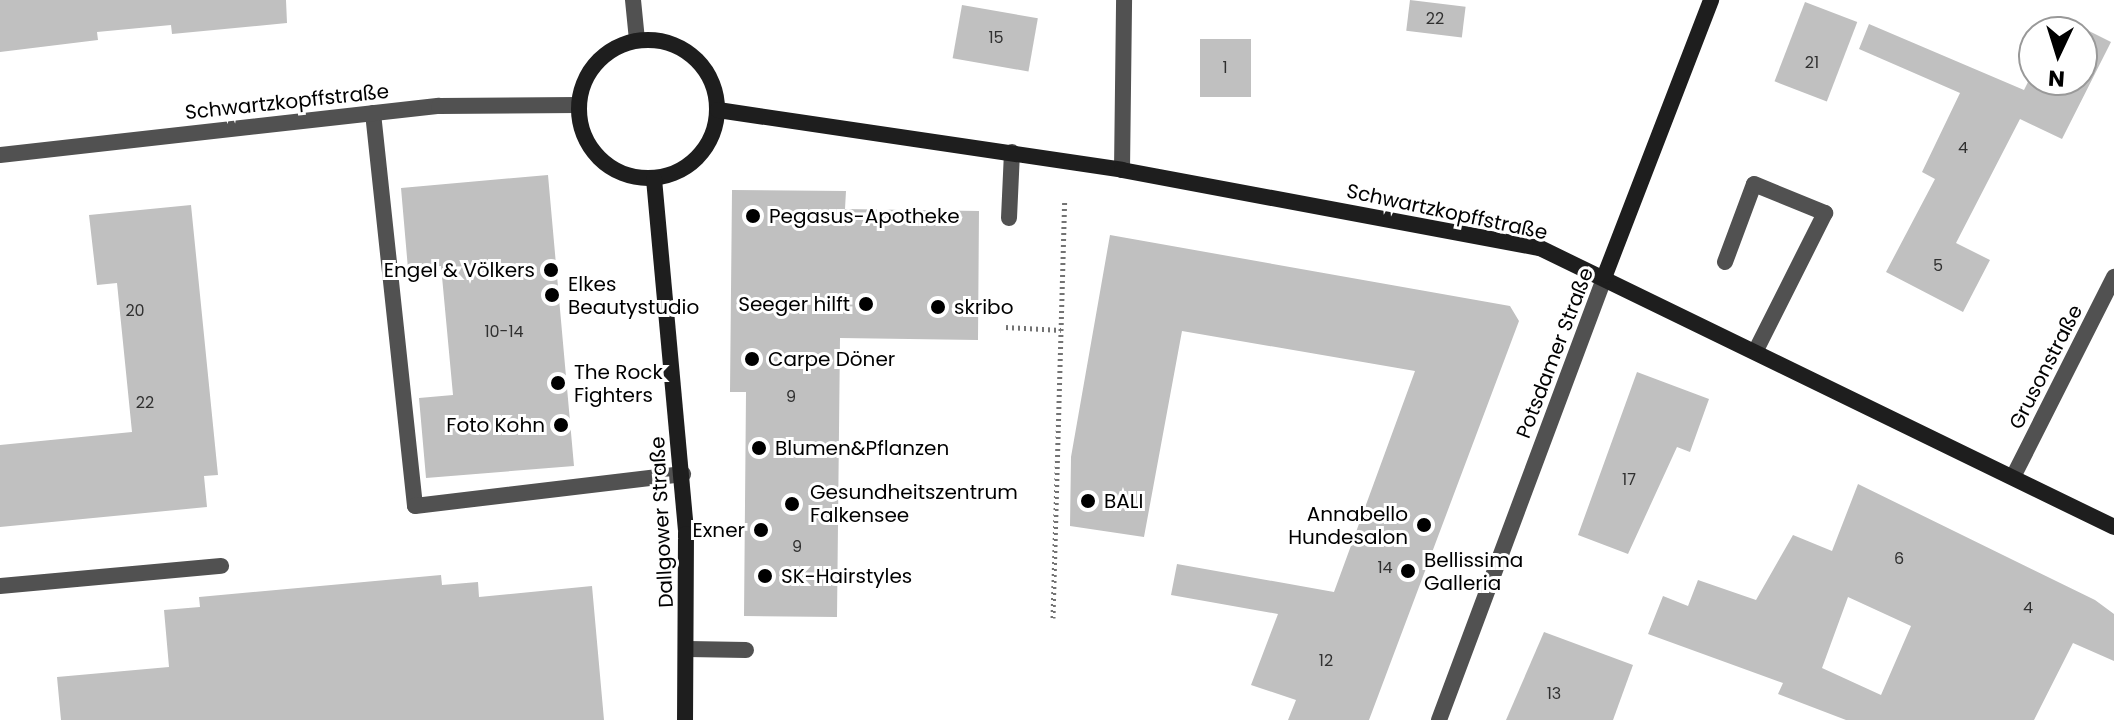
<!DOCTYPE html>
<meta charset="utf-8">
<style>
body{margin:0}
#map{position:relative;width:2114px;height:720px;overflow:hidden;background:#fff;font-family:Poppins,sans-serif}
div>[style]{position:absolute}
.building>*{inset:0;background:#c0c0c0;transform-origin:0 0}
.path>*{height:5px;margin-top:-2.5px;transform-origin:0;background:repeating-linear-gradient(90deg,#737373 0 2px,transparent 0 6px)}
.lane>*{height:16px;margin:-8px;padding:0 8px;transform-origin:8px;border-radius:8px;background:#515151}
.street>*{height:16px;margin:-8px;padding:0 8px;transform-origin:8px;border-radius:8px;background:#515151}
.secondary>*{height:16px;margin:-8px;padding:0 8px;transform-origin:8px;border-radius:8px;background:#1e1e1e}
.secondary>.ring{margin:-8px;padding:0;box-sizing:content-box;background:none;border:16px solid #1e1e1e;border-radius:50%}
.dots>*{width:22px;height:22px;translate:-50% -50%;box-sizing:border-box;border:4px solid #fff;border-radius:50%}
span{translate:-50% -50%;white-space:nowrap;text-align:center;line-height:1.15;-webkit-text-stroke:6px #fff;paint-order:stroke}
.number-label{font-size:16px;color:#303030}
.number-label span{-webkit-text-stroke-width:0}
.street-label{font-size:20px;color:#000}
.poi-label{font-size:20px;color:#000}
.left{translate:0 -50%;text-align:left}
.right{translate:-100% -50%;text-align:right}
.north{position:absolute;left:2018px;top:16px;width:80px;height:80px;box-sizing:border-box;background:#fff;border:2px solid #999;border-radius:50%;rotate:184deg;font-size:22px;font-weight:700;line-height:32px;text-align:center;color:#000}
.north::after{content:'';display:block;margin:auto;width:28px;height:36px;background:#000;clip-path:polygon(50% 0,100% 100%,50% 72%,0 100%)}
</style>
<div id="map">
<div class="building">
<i style="clip-path:polygon(0 0,286px 0,287px 23px,172px 34px,171px 25px,97px 32px,98px 40px,0 52px)"></i>
<i style="left:1410px;top:0;width:56px;height:31px;rotate:7deg"></i>
<i style="left:1805px;top:2px;width:56px;height:85px;rotate:21deg"></i>
<i style="left:962px;top:5px;width:77px;height:54px;rotate:10deg"></i>
<i style="clip-path:polygon(2061px 17px,2111px 42px,2062px 139px,2020px 119px,1956px 243px,1990px 260px,1963px 312px,1886px 272px,1935px 179px,1922px 172px,1960px 93px,1859px 49px,1869px 24px,2024px 90px,2034px 70px,2034px 80px,2082px 80px,2082px 32px,2053px 32px)"></i>
<i style="left:1200px;top:39px;width:51px;height:58px"></i>
<i style="clip-path:polygon(548px 175px,574px 466px,426px 478px,419px 398px,453px 395px,441px 266px,408px 269px,401px 188px)"></i>
<i style="clip-path:polygon(732px 190px,846px 191px,845px 209px,979px 211px,978px 340px,840px 338px,837px 617px,744px 616px,746px 392px,730px 392px)"></i>
<i style="clip-path:polygon(191px 205px,218px 475px,204px 476px,207px 507px,0 527px,0 445px,132px 432px,117px 283px,97px 285px,89px 215px)"></i>
<i style="clip-path:polygon(1110px 235px,1510px 306px,1519px 321px,1369px 720px,1288px 720px,1296px 700px,1251px 685px,1278px 614px,1171px 595px,1177px 564px,1334px 592px,1415px 371px,1182px 331px,1144px 537px,1070px 526px,1071px 457px)"></i>
<i style="clip-path:polygon(1637px 372px,1709px 399px,1690px 452px,1677px 447px,1628px 554px,1578px 535px)"></i>
<i style="clip-path:polygon(evenodd,1858px 484px,2095px 600px,2114px 614px,2114px 661px,2073px 643px,2034px 720px,1846px 720px,1778px 694px,1783px 683px,1648px 634px,1663px 596px,1688px 606px,1698px 580px,1756px 600px,1793px 535px,1832px 551px,1858px 484px,1848px 597px,1911px 626px,1881px 695px,1822px 668px,1848px 597px)"></i>
<i style="clip-path:polygon(441px 575px,442px 585px,478px 582px,479px 597px,592px 586px,604px 720px,61px 720px,57px 677px,169px 667px,164px 610px,200px 607px,199px 597px)"></i>
<i style="clip-path:polygon(1544px 632px,1633px 665px,1613px 720px,1506px 720px)"></i>
</div>
<div class="path">
<i style="left:1006px;top:327px;width:55px;rotate:3.1deg"></i>
<i style="left:1053px;top:618px;width:417px;rotate:-88.4deg"></i>
</div>
<div class="lane">
<i style="left:373px;top:113px;width:395px;rotate:83.9deg"></i>
<i style="left:415px;top:506px;width:270px;rotate:-6.8deg"></i>
<i style="left:1009px;top:218px;width:66px;rotate:-87.4deg"></i>
<i style="left:1725px;top:262px;width:83px;rotate:-69.6deg"></i>
<i style="left:1754px;top:184px;width:77px;rotate:22.2deg"></i>
<i style="left:1825px;top:213px;width:153px;rotate:116.7deg"></i>
<i style="left:0;top:586px;width:222px;rotate:-5.2deg"></i>
<i style="left:688px;top:649px;width:58px;rotate:1deg"></i>
</div>
<div class="street">
<i style="left:633px;top:0;width:40px;rotate:84.3deg"></i>
<i style="left:0;top:155px;width:442px;rotate:-6.4deg"></i>
<i style="left:439px;top:106px;width:139px;rotate:-0.4deg"></i>
<i style="left:1122px;top:170px;width:170px;rotate:-89.3deg"></i>
<i style="left:2014px;top:475px;width:222px;rotate:-63.2deg"></i>
<i style="left:1439px;top:720px;width:475px;rotate:-69.5deg"></i>
</div>
<div class="secondary">
<i class="ring" style="left:579px;top:40px;width:122px;height:122px"></i>
<i style="left:718px;top:110px;width:408px;rotate:8.4deg"></i>
<i style="left:1122px;top:170px;width:425px;rotate:10.6deg"></i>
<i style="left:1540px;top:248px;width:638px;rotate:25.92deg"></i>
<i style="left:654px;top:179px;width:356px;rotate:84.8deg"></i>
<i style="left:686px;top:534px;width:186px;rotate:90.3deg"></i>
<i style="left:1605px;top:275px;width:295px;rotate:-68.9deg"></i>
</div>
<div class="dots">
<i style="left:753px;top:216px;background:#000"></i>
<i style="left:551px;top:270px;background:#000"></i>
<i style="left:552px;top:295px;background:#000"></i>
<i style="left:866px;top:304px;background:#000"></i>
<i style="left:938px;top:307px;background:#000"></i>
<i style="left:752px;top:359px;background:#000"></i>
<i style="left:558px;top:383px;background:#000"></i>
<i style="left:561px;top:425px;background:#000"></i>
<i style="left:759px;top:448px;background:#000"></i>
<i style="left:1088px;top:501px;background:#000"></i>
<i style="left:792px;top:504px;background:#000"></i>
<i style="left:1424px;top:525px;background:#000"></i>
<i style="left:761px;top:530px;background:#000"></i>
<i style="left:1408px;top:571px;background:#000"></i>
<i style="left:765px;top:576px;background:#000"></i>
</div>
<div class="number-label">
<span style="left:1435px;top:19px">22</span>
<span style="left:996px;top:38px">15</span>
<span style="left:1812px;top:63px">21</span>
<span style="left:1225px;top:68px">1</span>
<span style="left:1963px;top:148px">4</span>
<span style="left:1938px;top:266px">5</span>
<span style="left:135px;top:311px">20</span>
<span style="left:504px;top:332px">10-14</span>
<span style="left:791px;top:397px">9</span>
<span style="left:145px;top:403px">22</span>
<span style="left:1629px;top:480px">17</span>
<span style="left:797px;top:547px">9</span>
<span style="left:1899px;top:559px">6</span>
<span style="left:1385px;top:568px">14</span>
<span style="left:2028px;top:608px">4</span>
<span style="left:1326px;top:661px">12</span>
<span style="left:1554px;top:694px">13</span>
</div>
<div class="street-label">
<span style="left:287px;top:102px;rotate:-6deg">Schwartzkopffstraße</span>
<span style="left:1447px;top:212px;rotate:12deg">Schwartzkopffstraße</span>
<span style="left:1555px;top:353px;rotate:-69deg">Potsdamer Straße</span>
<span style="left:2046px;top:367px;rotate:-63deg">Grusonstraße</span>
<span style="left:662px;top:522px;rotate:-93deg">Dallgower Straße</span>
</div>
<div class="poi-label">
<span class="left" style="left:769px;top:216px">Pegasus-Apotheke</span>
<span class="right" style="left:535px;top:270px">Engel &amp; Völkers</span>
<span class="left" style="left:568px;top:296px">Elkes<br>Beautystudio</span>
<span class="right" style="left:850px;top:304px">Seeger hilft</span>
<span class="left" style="left:954px;top:307px">skribo</span>
<span class="left" style="left:768px;top:359px">Carpe Döner</span>
<span class="left" style="left:574px;top:384px">The Rock<br>Fighters</span>
<span class="right" style="left:545px;top:425px">Foto Kohn</span>
<span class="left" style="left:775px;top:448px">Blumen&amp;Pflanzen</span>
<span class="left" style="left:810px;top:504px">Gesundheitszentrum<br>Falkensee</span>
<span class="left" style="left:1104px;top:501px">BALI</span>
<span class="right" style="left:1408px;top:526px">Annabello<br>Hundesalon</span>
<span class="right" style="left:745px;top:530px">Exner</span>
<span class="left" style="left:1424px;top:572px">Bellissima<br>Galleria</span>
<span class="left" style="left:781px;top:576px">SK-Hairstyles</span>
</div>
<div class="north">N</div>
</div>
